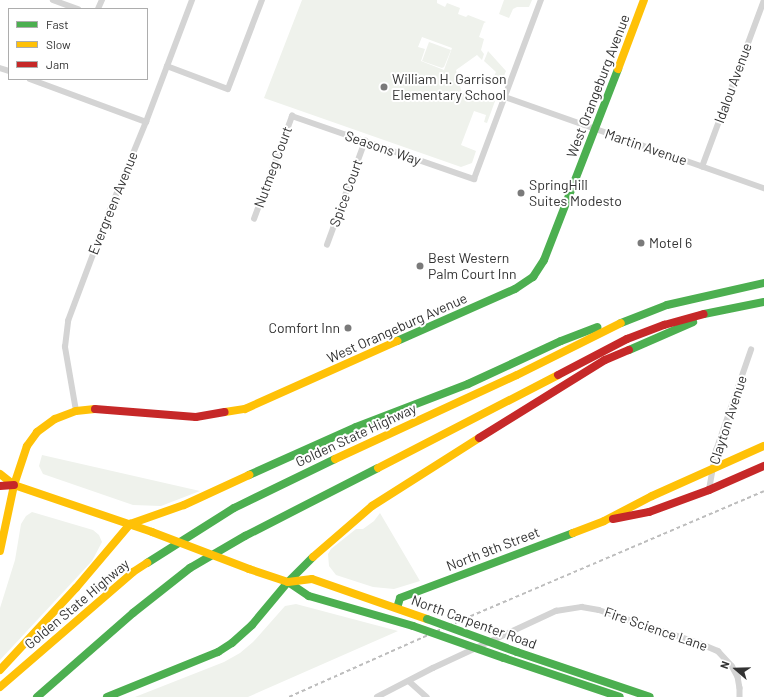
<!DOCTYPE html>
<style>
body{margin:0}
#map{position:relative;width:764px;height:697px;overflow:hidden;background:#fff;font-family:Barlow,sans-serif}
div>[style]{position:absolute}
.green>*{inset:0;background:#eff2ec}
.street>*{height:5.5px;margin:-2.75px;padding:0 2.75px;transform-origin:2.75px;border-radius:2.75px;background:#d4d4d4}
.fast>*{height:8px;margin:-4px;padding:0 4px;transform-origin:4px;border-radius:4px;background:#4caf50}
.slow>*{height:8px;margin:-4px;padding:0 4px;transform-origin:4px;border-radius:4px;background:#ffc107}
.jam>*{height:8px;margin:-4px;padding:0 4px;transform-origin:4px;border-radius:4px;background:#c62828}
.rail>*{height:2px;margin-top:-1px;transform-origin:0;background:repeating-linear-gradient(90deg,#bdbdbd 0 4px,transparent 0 7px)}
.fast-bridge>*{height:8px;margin:-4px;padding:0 4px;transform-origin:4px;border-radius:4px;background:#4caf50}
.slow-bridge>*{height:8px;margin:-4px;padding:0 4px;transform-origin:4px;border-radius:4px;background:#ffc107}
.dots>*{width:11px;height:11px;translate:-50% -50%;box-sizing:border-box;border:2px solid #fff;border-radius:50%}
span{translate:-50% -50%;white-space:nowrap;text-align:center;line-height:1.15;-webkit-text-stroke:4px #fff;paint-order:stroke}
.poi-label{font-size:14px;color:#333}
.left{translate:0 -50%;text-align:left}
.right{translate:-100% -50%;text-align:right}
.street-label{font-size:14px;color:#333}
.legend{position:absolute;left:8px;top:8px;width:140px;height:72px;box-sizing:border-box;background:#fff;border:1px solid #adadad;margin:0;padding:5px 7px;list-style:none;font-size:12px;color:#333}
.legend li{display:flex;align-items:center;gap:8px;height:20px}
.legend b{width:20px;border:1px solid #adadad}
.north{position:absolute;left:716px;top:649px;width:40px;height:40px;-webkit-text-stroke:3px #fff;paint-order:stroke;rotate:290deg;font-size:11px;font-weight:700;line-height:16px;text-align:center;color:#333}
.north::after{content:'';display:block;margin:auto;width:14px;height:18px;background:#333;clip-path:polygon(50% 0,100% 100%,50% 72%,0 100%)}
</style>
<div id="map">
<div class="green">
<i style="clip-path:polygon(evenodd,302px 0,437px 0,437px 3px,445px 7px,447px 3px,460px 8px,458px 14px,466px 17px,468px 15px,486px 22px,484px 23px,479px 37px,484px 39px,481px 50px,484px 54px,482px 60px,477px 55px,456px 70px,462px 94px,487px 95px,488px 93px,498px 93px,487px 123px,484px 122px,486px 115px,474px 111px,461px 145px,476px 151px,472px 163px,461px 167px,264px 98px,302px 0,422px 37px,452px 48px,444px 70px,421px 61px,425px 49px,418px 47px,422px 37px)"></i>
<i style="clip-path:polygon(504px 0,532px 0,529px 7px,517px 7px,513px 9px,509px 18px,499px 14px)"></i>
<i style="clip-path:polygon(429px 42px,451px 50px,444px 67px,442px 68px,422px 61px)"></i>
<i style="clip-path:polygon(488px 51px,506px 71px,502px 81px,494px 76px,496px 72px,484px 61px)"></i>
<i style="clip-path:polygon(42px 455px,200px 491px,161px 506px,133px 505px,43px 474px,39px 466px)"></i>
<i style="clip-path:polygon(32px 512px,93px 530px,99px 535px,102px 542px,92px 561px,0 660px,0 608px,15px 560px,21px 524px,26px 516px)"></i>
<i style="clip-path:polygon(380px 513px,420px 581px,394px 589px,373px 587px,336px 575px,329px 566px,328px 554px,331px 549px,356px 529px,363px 529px,374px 521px)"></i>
<i style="clip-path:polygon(296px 604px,398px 631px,248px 697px,135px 697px,224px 662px,240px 653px,253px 642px,285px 606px)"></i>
</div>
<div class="street">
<i style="left:53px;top:0;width:27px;rotate:20deg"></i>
<i style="left:98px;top:9px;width:10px;rotate:-66deg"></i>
<i style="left:167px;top:66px;width:65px;rotate:20.7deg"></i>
<i style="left:228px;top:89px;width:95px;rotate:-69.1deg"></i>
<i style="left:0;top:68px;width:9px;rotate:18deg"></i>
<i style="left:30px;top:79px;width:124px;rotate:20.3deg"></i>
<i style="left:505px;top:97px;width:275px;rotate:19.4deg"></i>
<i style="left:702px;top:167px;width:178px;rotate:-69.6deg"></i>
<i style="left:254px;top:219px;width:110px;rotate:-69.7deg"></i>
<i style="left:292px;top:116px;width:193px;rotate:19.1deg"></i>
<i style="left:474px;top:179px;width:191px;rotate:-69.5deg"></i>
<i style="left:327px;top:245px;width:111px;rotate:-69.9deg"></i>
<i style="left:76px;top:411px;width:65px;rotate:-99.8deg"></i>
<i style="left:65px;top:347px;width:26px;rotate:-83deg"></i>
<i style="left:68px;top:321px;width:111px;rotate:-69.4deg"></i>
<i style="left:107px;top:217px;width:103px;rotate:-67.7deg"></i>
<i style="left:146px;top:122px;width:130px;rotate:-69.3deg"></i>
<i style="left:709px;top:490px;width:40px;rotate:-80deg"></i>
<i style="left:716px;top:451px;width:107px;rotate:-70.9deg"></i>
<i style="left:409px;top:681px;width:24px;rotate:42deg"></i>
<i style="left:377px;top:697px;width:63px;rotate:-27.4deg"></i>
<i style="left:433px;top:668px;width:136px;rotate:-24.9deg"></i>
<i style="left:556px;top:611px;width:26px;rotate:-9deg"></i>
<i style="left:582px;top:607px;width:17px;rotate:10deg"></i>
<i style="left:599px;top:610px;width:105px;rotate:18.3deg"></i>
<i style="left:699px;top:643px;width:21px;rotate:23deg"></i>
<i style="left:718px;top:651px;width:21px;rotate:47deg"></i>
<i style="left:732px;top:666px;width:13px;rotate:61deg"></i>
<i style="left:738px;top:677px;width:11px;rotate:80deg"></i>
<i style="left:740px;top:688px;width:9px;rotate:90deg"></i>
</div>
<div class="fast">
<i style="left:704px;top:314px;width:61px;rotate:-11.3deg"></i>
<i style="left:621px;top:323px;width:49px;rotate:-21.4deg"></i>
<i style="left:667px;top:305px;width:99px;rotate:-12.8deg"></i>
<i style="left:397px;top:341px;width:129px;rotate:-23.8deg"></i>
<i style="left:515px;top:289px;width:22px;rotate:-34deg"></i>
<i style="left:533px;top:277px;width:20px;rotate:-57deg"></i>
<i style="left:544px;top:260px;width:205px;rotate:-68.8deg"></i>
<i style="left:629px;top:350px;width:70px;rotate:-23.6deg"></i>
<i style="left:249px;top:475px;width:117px;rotate:-24.2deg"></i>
<i style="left:356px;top:427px;width:120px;rotate:-21deg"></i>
<i style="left:468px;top:384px;width:102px;rotate:-24.8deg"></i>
<i style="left:561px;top:341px;width:39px;rotate:-21deg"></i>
<i style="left:147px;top:563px;width:103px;rotate:-32.3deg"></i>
<i style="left:234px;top:508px;width:112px;rotate:-25.9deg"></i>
<i style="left:288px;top:582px;width:25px;rotate:34deg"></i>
<i style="left:309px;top:596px;width:108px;rotate:16.1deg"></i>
<i style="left:397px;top:608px;width:10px;rotate:-73deg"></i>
<i style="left:400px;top:598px;width:185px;rotate:-20.6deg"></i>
<i style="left:517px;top:652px;width:140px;rotate:18.7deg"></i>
<i style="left:504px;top:658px;width:122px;rotate:18.6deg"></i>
<i style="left:37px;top:697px;width:128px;rotate:-41.2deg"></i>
<i style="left:133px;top:613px;width:73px;rotate:-38.3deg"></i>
<i style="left:190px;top:568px;width:64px;rotate:-30.2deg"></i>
<i style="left:245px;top:536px;width:149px;rotate:-27.1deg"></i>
<i style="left:107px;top:697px;width:120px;rotate:-22.1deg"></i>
<i style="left:218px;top:652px;width:17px;rotate:-33deg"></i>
<i style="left:232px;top:643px;width:27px;rotate:-42deg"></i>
<i style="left:252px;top:625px;width:56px;rotate:-50.1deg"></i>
<i style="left:288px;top:582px;width:35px;rotate:-45deg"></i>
</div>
<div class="slow">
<i style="left:618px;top:69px;width:74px;rotate:-69.4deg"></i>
<i style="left:225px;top:412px;width:20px;rotate:-9deg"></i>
<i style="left:245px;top:409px;width:167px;rotate:-24.1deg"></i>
<i style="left:335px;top:459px;width:200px;rotate:-24.8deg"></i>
<i style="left:517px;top:375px;width:116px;rotate:-26.6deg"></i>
<i style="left:378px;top:468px;width:203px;rotate:-27.3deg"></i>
<i style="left:0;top:474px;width:18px;rotate:38deg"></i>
<i style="left:14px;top:485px;width:146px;rotate:18.8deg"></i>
<i style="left:573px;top:533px;width:33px;rotate:-21deg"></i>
<i style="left:604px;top:521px;width:54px;rotate:-27.5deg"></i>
<i style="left:652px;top:496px;width:123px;rotate:-24.1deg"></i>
<i style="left:0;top:551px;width:67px;rotate:-78deg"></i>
<i style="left:14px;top:485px;width:41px;rotate:-71.6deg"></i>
<i style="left:27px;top:446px;width:17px;rotate:-54deg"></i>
<i style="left:37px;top:432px;width:22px;rotate:-36deg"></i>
<i style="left:55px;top:419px;width:22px;rotate:-21deg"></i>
<i style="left:76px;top:411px;width:19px;rotate:-6deg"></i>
<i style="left:313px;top:557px;width:78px;rotate:-40.8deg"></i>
<i style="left:372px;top:506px;width:127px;rotate:-32.4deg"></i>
<i style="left:249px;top:569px;width:41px;rotate:18.4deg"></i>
<i style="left:288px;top:582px;width:24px;rotate:-7deg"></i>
<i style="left:312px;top:579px;width:122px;rotate:19.2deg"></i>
<i style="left:0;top:670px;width:112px;rotate:-47.2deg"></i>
<i style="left:76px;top:588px;width:84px;rotate:-49.8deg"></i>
<i style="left:130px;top:524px;width:57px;rotate:-19.4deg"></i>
<i style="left:184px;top:505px;width:72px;rotate:-24.8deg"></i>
<i style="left:0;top:687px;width:176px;rotate:-40.8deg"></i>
<i style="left:133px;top:572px;width:17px;rotate:-33deg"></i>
</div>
<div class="jam">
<i style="left:558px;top:375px;width:78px;rotate:-27.6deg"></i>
<i style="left:627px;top:339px;width:40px;rotate:-21deg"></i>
<i style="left:664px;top:325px;width:41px;rotate:-15.4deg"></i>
<i style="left:95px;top:409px;width:101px;rotate:4.5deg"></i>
<i style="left:196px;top:417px;width:29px;rotate:-10deg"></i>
<i style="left:479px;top:438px;width:148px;rotate:-31.8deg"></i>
<i style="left:605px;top:360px;width:26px;rotate:-23deg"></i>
<i style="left:0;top:486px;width:14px;rotate:-4deg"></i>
<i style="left:613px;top:519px;width:37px;rotate:-11deg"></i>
<i style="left:649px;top:512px;width:64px;rotate:-20.1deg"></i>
<i style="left:709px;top:490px;width:60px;rotate:-23.6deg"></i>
</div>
<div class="rail">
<i style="left:289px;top:697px;width:192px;rotate:-24deg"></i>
<i style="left:464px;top:619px;width:326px;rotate:-23.1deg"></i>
</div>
<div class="fast-bridge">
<i style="left:427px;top:619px;width:96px;rotate:20.1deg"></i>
<i style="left:413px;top:626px;width:96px;rotate:19.4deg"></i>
</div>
<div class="slow-bridge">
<i style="left:152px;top:532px;width:104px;rotate:20.9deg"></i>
</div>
<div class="dots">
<i style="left:384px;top:87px;background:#7a7a7a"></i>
<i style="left:521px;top:193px;background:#7a7a7a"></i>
<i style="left:641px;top:243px;background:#7a7a7a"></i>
<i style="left:420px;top:266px;background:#7a7a7a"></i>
<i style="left:348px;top:328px;background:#7a7a7a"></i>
</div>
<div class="poi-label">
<span class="left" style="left:392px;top:87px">William H. Garrison<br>Elementary School</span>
<span class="left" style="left:529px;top:193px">SpringHill<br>Suites Modesto</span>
<span class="left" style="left:649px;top:243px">Motel 6</span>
<span class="left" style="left:428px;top:266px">Best Western<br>Palm Court Inn</span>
<span class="right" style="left:340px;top:328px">Comfort Inn</span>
</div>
<div class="street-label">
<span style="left:733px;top:83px;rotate:-70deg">Idalou Avenue</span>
<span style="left:598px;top:86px;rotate:-69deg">West Orangeburg Avenue</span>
<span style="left:646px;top:147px;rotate:19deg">Martin Avenue</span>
<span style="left:383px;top:148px;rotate:19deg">Seasons Way</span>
<span style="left:273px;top:167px;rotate:-70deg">Nutmeg Court</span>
<span style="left:346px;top:193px;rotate:-70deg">Spice Court</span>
<span style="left:113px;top:203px;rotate:-68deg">Evergreen Avenue</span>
<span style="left:397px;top:328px;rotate:-24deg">West Orangeburg Avenue</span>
<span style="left:728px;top:420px;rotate:-72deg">Clayton Avenue</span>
<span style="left:356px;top:435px;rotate:-25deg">Golden State Highway</span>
<span style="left:493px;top:549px;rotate:-21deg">North 9th Street</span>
<span style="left:77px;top:604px;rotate:-40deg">Golden State Highway</span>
<span style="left:474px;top:622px;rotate:20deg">North Carpenter Road</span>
<span style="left:656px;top:629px;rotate:19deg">Fire Science Lane</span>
</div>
<ul class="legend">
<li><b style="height:5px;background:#4caf50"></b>Fast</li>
<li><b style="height:5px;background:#ffc107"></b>Slow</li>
<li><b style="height:5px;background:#c62828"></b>Jam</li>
</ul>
<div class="north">N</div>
</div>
